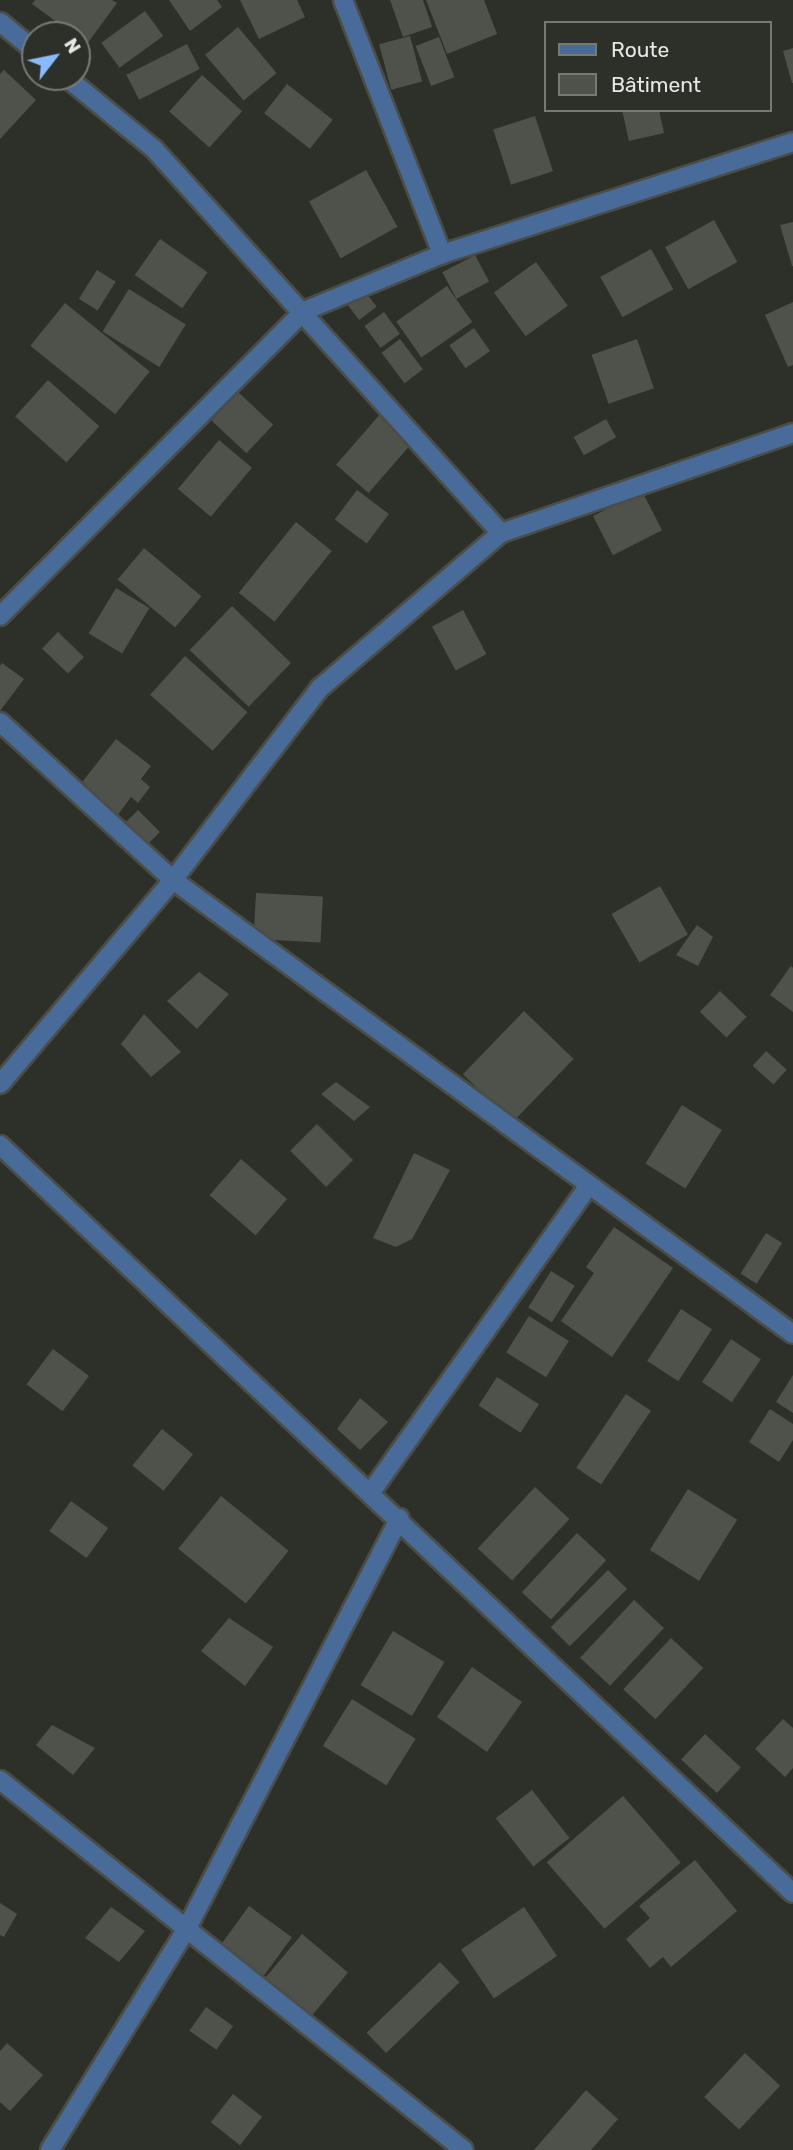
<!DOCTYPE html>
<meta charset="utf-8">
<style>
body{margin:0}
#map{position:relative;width:793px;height:2150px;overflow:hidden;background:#2d3029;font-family:Rubik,sans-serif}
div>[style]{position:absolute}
.building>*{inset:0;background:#4f524a;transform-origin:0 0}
.roads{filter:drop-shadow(2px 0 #4b4d47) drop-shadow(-2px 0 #4b4d47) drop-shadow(0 2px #4b4d47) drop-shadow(0 -2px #4b4d47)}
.street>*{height:18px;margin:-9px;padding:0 9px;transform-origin:9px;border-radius:9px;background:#486b9a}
span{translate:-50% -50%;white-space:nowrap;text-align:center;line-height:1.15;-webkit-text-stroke:6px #2d3029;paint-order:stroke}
.legend{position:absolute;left:544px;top:21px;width:228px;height:91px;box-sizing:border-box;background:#2d3029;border:2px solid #777a73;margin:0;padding:9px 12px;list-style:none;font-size:21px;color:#e6e8e3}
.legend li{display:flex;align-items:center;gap:14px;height:35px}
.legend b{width:35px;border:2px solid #777a73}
.north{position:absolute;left:21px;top:21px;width:70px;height:70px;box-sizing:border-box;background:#2d3029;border:2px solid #777a73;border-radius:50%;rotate:58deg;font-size:19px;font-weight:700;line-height:28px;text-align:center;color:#e6e8e3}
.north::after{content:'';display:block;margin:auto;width:24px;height:32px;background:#89bafc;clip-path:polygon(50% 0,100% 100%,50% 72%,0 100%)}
</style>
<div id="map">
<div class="building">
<i style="clip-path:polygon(35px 0,112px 0,117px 3px,87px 44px,32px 4px)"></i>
<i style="clip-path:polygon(169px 0,217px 0,222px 7px,190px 31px)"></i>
<i style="clip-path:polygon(240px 0,297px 0,305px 17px,259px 39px)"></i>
<i style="clip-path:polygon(390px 0,423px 0,432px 27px,403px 37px)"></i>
<i style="clip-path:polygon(426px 0,484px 0,497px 34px,447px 54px)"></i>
<i style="left:145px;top:11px;width:31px;height:54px;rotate:54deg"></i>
<i style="left:238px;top:27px;width:60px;height:43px;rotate:50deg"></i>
<i style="left:410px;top:36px;width:47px;height:32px;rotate:75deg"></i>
<i style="left:439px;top:37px;width:43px;height:25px;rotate:69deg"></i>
<i style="left:187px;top:44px;width:28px;height:68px;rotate:63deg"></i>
<i style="clip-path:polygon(793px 48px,793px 83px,792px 83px,783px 51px)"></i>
<i style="clip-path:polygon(4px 70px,36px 100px,0 139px,0 74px)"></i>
<i style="left:202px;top:75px;width:54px;height:49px;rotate:42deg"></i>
<i style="left:287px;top:84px;width:58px;height:37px;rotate:38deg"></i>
<i style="clip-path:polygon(622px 110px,659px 110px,664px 133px,629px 141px)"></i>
<i style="left:535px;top:116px;width:58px;height:44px;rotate:72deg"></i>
<i style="left:366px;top:170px;width:65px;height:65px;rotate:61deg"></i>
<i style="left:714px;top:220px;width:48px;height:56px;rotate:61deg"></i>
<i style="clip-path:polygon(793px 222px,793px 266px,792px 266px,780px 225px)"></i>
<i style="left:160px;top:239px;width:58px;height:44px;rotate:35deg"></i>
<i style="left:651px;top:249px;width:46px;height:58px;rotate:61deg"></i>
<i style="left:475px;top:255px;width:30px;height:37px;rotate:62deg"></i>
<i style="left:536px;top:262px;width:54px;height:52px;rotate:54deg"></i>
<i style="left:97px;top:270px;width:22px;height:34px;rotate:32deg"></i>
<i style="left:447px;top:286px;width:44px;height:62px;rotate:55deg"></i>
<i style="left:129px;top:289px;width:67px;height:50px;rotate:32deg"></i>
<i style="left:364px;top:290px;width:21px;height:22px;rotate:53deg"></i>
<i style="clip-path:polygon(793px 302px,793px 365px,788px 367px,765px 315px)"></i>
<i style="left:65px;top:303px;width:109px;height:55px;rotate:39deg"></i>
<i style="left:384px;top:312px;width:27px;height:24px;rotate:54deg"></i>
<i style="left:474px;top:328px;width:28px;height:30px;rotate:55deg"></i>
<i style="left:400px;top:339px;width:38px;height:23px;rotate:53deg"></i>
<i style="left:637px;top:339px;width:52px;height:48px;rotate:71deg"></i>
<i style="left:48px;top:380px;width:69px;height:49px;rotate:42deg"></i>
<i style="left:238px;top:392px;width:48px;height:39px;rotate:43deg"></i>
<i style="left:382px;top:412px;width:43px;height:70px;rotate:41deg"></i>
<i style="left:606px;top:419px;width:21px;height:37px;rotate:61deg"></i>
<i style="left:219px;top:440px;width:43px;height:64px;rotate:40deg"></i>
<i style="left:357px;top:490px;width:40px;height:37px;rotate:37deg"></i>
<i style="left:642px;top:491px;width:44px;height:55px;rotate:63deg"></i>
<i style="left:296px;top:522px;width:46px;height:91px;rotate:39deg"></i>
<i style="left:144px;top:548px;width:75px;height:41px;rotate:40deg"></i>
<i style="left:116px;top:588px;width:39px;height:53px;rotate:31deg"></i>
<i style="left:232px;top:606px;width:82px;height:61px;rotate:44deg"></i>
<i style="left:463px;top:610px;width:50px;height:35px;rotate:62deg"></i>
<i style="left:58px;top:632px;width:36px;height:23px;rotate:44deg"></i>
<i style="left:185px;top:656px;width:84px;height:52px;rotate:42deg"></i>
<i style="clip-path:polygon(2px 663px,24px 679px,0 711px,0 666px)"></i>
<i style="clip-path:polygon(116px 739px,151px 766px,141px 779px,150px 787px,138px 803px,131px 797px,117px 816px,79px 786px)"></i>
<i style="left:138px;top:810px;width:31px;height:23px;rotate:45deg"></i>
<i style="left:660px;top:886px;width:56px;height:56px;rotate:60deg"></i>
<i style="left:256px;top:893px;width:67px;height:46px;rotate:3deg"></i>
<i style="clip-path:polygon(697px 925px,713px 937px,698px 966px,676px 955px)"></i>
<i style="clip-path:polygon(791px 966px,793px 968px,793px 1012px,770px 995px)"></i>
<i style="clip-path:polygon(199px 972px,229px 994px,197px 1029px,167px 1001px)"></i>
<i style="left:720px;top:991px;width:37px;height:29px;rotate:44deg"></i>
<i style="left:524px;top:1011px;width:69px;height:88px;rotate:44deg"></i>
<i style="clip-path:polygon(144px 1014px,181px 1052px,151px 1077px,121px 1044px)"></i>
<i style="left:766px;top:1051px;width:28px;height:20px;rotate:42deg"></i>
<i style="clip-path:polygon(336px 1082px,370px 1107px,354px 1121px,321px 1094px)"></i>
<i style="left:682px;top:1105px;width:47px;height:69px;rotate:32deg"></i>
<i style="left:317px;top:1124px;width:51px;height:38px;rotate:45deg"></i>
<i style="clip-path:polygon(414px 1153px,450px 1170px,412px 1239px,396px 1247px,373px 1238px)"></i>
<i style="left:241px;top:1159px;width:61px;height:48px;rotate:41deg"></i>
<i style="clip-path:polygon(614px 1227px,673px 1268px,612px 1357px,561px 1321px,594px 1273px,586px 1267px)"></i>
<i style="left:766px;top:1233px;width:19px;height:48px;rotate:32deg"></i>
<i style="left:551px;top:1271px;width:28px;height:43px;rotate:32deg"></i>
<i style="left:681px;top:1309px;width:37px;height:62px;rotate:33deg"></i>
<i style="left:529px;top:1316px;width:47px;height:43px;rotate:32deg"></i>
<i style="left:731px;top:1339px;width:36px;height:52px;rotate:34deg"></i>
<i style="left:53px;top:1349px;width:45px;height:44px;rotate:37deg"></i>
<i style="clip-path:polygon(793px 1375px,793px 1413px,776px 1402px)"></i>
<i style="left:497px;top:1377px;width:50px;height:34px;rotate:33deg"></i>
<i style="left:626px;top:1394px;width:30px;height:89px;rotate:34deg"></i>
<i style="clip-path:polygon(360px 1398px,388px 1422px,360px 1450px,337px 1429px)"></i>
<i style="clip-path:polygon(770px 1409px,793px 1424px,793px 1440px,779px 1462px,749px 1442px)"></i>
<i style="left:162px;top:1429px;width:40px;height:47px;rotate:39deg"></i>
<i style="left:535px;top:1487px;width:47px;height:84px;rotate:43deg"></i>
<i style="left:688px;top:1489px;width:58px;height:72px;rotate:32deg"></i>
<i style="left:221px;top:1496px;width:87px;height:68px;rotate:39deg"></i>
<i style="left:71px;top:1501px;width:46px;height:37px;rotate:36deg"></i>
<i style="left:577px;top:1533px;width:40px;height:81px;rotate:43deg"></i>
<i style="left:608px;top:1570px;width:27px;height:81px;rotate:45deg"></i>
<i style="left:634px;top:1600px;width:41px;height:79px;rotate:43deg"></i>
<i style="clip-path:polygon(229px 1618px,273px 1647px,245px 1686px,201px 1651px)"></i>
<i style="left:393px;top:1631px;width:60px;height:63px;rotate:31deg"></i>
<i style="left:671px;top:1638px;width:44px;height:70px;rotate:43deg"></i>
<i style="left:472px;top:1667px;width:61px;height:61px;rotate:35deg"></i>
<i style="left:352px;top:1699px;width:75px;height:55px;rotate:32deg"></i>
<i style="clip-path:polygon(783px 1719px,793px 1728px,793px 1768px,785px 1777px,755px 1749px)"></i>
<i style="clip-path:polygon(52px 1725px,95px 1748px,73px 1775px,36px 1745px)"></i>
<i style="left:705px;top:1734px;width:49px;height:35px;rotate:43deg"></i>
<i style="left:532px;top:1790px;width:61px;height:46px;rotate:52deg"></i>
<i style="left:623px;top:1796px;width:88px;height:101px;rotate:49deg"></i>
<i style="clip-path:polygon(695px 1860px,737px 1911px,671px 1967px,663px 1957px,650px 1968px,626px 1939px,650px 1918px,639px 1906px)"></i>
<i style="clip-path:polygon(0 1903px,17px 1914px,4px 1937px,0 1935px)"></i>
<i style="left:249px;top:1906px;width:53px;height:48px;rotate:36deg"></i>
<i style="clip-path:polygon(111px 1907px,145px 1931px,119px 1962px,85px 1938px)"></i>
<i style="left:524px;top:1907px;width:59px;height:76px;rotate:56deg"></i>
<i style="left:302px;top:1934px;width:60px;height:57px;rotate:40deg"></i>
<i style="left:440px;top:1962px;width:28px;height:102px;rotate:46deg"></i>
<i style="left:206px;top:2007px;width:33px;height:29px;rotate:35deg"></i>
<i style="clip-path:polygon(7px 2043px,43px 2075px,10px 2111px,0 2102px,0 2051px)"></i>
<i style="left:745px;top:2053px;width:48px;height:60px;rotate:43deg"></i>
<i style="clip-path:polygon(586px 2090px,618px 2119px,591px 2150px,534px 2150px)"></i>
<i style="left:233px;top:2094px;width:37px;height:36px;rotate:38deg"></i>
</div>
<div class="roads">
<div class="street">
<i style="left:343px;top:0;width:273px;rotate:68.7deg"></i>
<i style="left:0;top:22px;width:45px;rotate:39.6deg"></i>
<i style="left:66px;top:77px;width:114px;rotate:39.3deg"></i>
<i style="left:154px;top:149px;width:518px;rotate:47.9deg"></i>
<i style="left:0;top:616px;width:431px;rotate:-45.1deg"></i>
<i style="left:304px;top:311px;width:149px;rotate:-22.4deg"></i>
<i style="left:442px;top:254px;width:368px;rotate:-17.7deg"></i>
<i style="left:0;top:722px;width:234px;rotate:42.4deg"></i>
<i style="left:173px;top:880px;width:768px;rotate:36.21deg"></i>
<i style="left:0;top:1084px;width:267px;rotate:-49.7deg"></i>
<i style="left:173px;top:880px;width:242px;rotate:-52.6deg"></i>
<i style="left:320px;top:688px;width:238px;rotate:-40.6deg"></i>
<i style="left:501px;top:533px;width:309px;rotate:-18.9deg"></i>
<i style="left:0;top:1145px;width:1090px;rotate:43.33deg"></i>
<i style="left:371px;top:1492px;width:374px;rotate:-54.6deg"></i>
<i style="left:0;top:1780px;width:593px;rotate:38.57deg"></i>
<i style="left:50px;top:2150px;width:259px;rotate:-58.3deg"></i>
<i style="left:186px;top:1930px;width:464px;rotate:-62.6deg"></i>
</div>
</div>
<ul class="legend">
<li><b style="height:9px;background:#486b9a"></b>Route</li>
<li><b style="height:19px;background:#4f524a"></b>Bâtiment</li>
</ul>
<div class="north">N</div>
</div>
